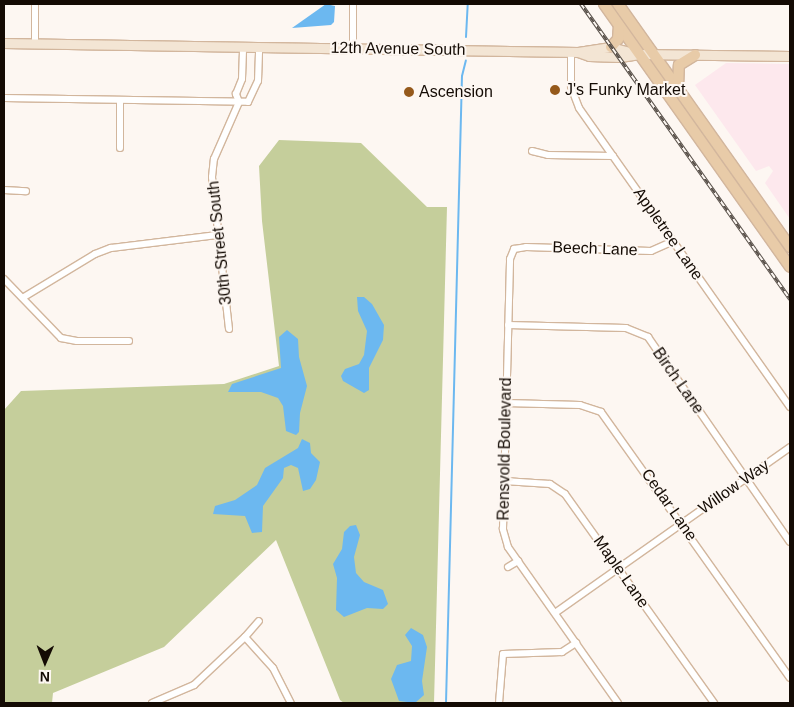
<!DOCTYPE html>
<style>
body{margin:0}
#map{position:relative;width:794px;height:707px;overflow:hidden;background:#fdf7f2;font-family:Helvetica,sans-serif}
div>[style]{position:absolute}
.industrial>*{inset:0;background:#fde8ed}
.green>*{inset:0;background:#c5ce9b}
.water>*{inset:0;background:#6cb8f0}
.stream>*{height:2px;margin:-1px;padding:0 1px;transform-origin:1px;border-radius:1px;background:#6cb8f0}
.roads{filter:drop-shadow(1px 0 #d2b69d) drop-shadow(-1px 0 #d2b69d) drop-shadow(0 1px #d2b69d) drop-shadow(0 -1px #d2b69d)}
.street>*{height:6px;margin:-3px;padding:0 3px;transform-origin:3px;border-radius:3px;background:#fff}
.secondary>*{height:9px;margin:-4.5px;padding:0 4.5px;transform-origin:4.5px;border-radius:4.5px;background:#f3e5d4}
.primary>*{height:10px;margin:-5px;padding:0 5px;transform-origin:5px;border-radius:5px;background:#e8cba8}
.rail>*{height:4px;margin-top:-2px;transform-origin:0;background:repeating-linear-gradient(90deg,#fdf7f2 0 5.5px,#59514a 0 11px);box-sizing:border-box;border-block:1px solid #59514a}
.dots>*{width:14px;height:14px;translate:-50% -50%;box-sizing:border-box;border:2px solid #fdf7f2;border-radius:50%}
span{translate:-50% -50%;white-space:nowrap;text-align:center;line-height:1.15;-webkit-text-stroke:4px #fdf7f2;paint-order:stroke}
.street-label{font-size:16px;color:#140b04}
.poi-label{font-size:16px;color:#140b04}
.left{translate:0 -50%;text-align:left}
.frame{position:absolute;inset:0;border:5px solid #140b04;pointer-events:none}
.north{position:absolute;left:20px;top:637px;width:50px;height:50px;-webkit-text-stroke:4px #fdf7f2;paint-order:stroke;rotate:181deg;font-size:14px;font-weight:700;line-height:20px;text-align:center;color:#140b04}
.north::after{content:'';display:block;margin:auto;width:18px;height:22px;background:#140b04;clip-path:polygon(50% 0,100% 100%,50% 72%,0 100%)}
</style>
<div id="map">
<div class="industrial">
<i style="clip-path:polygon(726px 63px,790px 64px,790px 219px,765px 183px,773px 171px,769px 166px,756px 171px,695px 85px)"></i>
</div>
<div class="green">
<i style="clip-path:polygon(279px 140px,361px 143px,427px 207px,447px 207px,434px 703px,344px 703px,340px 700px,276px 540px,164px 647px,53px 693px,52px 703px,4px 703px,4px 410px,21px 391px,224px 384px,279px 366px,262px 221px,259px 166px)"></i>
</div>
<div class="water">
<i style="clip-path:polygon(326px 4px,335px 6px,334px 22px,331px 25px,292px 28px)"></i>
<i style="clip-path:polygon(357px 297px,364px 297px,372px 304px,384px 325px,383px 340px,369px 368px,369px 390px,364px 393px,343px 381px,341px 376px,345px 369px,359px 364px,364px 355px,367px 331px,358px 311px)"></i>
<i style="clip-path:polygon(287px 330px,298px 339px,299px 357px,307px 386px,300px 413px,299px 432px,296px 435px,286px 431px,283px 406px,278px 398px,261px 392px,228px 392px,232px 384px,281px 368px,279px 337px)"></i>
<i style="clip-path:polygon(302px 439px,310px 443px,311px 453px,320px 462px,316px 480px,310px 489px,303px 491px,298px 468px,291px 465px,284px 468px,283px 478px,263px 506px,262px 532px,252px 533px,245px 516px,213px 514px,215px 506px,235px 500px,257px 485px,265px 468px,298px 448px)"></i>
<i style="clip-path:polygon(356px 525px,360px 535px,354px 557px,356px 573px,364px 582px,383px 590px,388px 604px,383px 609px,367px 608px,344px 617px,336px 610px,337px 578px,333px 564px,342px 549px,344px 532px,350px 526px)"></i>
<i style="clip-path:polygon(411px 628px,423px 635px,427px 647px,422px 681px,424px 695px,415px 703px,399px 701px,391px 679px,397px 665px,411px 661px,412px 646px,405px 635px)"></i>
</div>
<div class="stream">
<i style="left:466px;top:37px;width:33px;rotate:-87deg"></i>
<i style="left:446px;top:703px;width:627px;rotate:-88.54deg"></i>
<i style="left:462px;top:76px;width:16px;rotate:-76deg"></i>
</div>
<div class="roads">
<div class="street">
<i style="left:35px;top:43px;width:39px;rotate:-90deg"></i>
<i style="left:353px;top:48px;width:44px;rotate:-90deg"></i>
<i style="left:571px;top:51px;width:36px;rotate:90deg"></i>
<i style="left:571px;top:87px;width:22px;rotate:69deg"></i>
<i style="left:579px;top:108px;width:366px;rotate:54.8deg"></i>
<i style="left:4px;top:98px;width:244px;rotate:0.9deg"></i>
<i style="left:248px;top:102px;width:23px;rotate:-65deg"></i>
<i style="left:258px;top:81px;width:34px;rotate:-88deg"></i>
<i style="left:120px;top:148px;width:48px;rotate:-90deg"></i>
<i style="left:532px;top:151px;width:16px;rotate:14deg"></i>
<i style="left:548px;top:155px;width:65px;rotate:0.9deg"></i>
<i style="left:4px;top:190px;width:22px;rotate:3deg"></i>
<i style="left:4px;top:279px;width:82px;rotate:46deg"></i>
<i style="left:61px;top:338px;width:16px;rotate:11deg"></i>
<i style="left:77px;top:341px;width:52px"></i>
<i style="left:24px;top:297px;width:83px;rotate:-31.2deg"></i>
<i style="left:95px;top:254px;width:17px;rotate:-21deg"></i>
<i style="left:111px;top:248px;width:107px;rotate:-7deg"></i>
<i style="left:508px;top:325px;width:118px;rotate:1.5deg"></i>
<i style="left:626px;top:328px;width:24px;rotate:22deg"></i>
<i style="left:648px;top:337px;width:249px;rotate:55.3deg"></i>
<i style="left:229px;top:329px;width:153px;rotate:-96.4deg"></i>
<i style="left:212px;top:177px;width:18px;rotate:-84deg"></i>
<i style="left:214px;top:159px;width:62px;rotate:-66.3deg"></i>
<i style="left:239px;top:102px;width:9px;rotate:-111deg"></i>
<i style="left:236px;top:94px;width:16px;rotate:-68deg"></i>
<i style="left:242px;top:79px;width:32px;rotate:-88deg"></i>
<i style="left:506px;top:403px;width:74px;rotate:1.5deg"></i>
<i style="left:580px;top:405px;width:22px;rotate:18deg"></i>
<i style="left:601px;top:412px;width:326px;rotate:54.6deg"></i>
<i style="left:504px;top:481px;width:46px;rotate:3.7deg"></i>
<i style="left:550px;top:484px;width:18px;rotate:34deg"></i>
<i style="left:565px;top:494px;width:257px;rotate:54.5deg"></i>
<i style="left:508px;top:567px;width:12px;rotate:-31deg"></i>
<i style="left:555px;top:613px;width:288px;rotate:-35.2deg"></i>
<i style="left:245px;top:637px;width:21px;rotate:-49deg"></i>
<i style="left:152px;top:703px;width:46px;rotate:-23.2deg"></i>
<i style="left:194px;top:685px;width:70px;rotate:-43.3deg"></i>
<i style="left:245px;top:637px;width:42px;rotate:47.9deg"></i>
<i style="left:273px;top:668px;width:39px;rotate:63deg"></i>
<i style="left:499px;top:703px;width:49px;rotate:-85.3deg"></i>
<i style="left:503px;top:654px;width:59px;rotate:-1.9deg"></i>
<i style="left:562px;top:652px;width:17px;rotate:-33deg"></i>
<i style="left:618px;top:703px;width:191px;rotate:-125.2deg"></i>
<i style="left:508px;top:547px;width:19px;rotate:-106deg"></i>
<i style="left:503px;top:529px;width:270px;rotate:-88.5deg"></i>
<i style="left:510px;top:259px;width:11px;rotate:-68deg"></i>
<i style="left:514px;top:249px;width:12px;rotate:-9deg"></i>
<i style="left:526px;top:247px;width:125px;rotate:1.8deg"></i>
<i style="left:651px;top:251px;width:24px;rotate:-24deg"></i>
</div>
<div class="secondary">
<i style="left:4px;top:43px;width:574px;rotate:0.9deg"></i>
<i style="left:578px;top:52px;width:12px;rotate:20deg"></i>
<i style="left:589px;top:56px;width:31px;rotate:2deg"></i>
<i style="left:620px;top:57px;width:18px;rotate:-9deg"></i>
<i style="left:638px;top:54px;width:152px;rotate:0.8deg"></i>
<i style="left:578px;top:52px;width:33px;rotate:-9deg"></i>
<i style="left:611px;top:47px;width:28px;rotate:15deg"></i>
</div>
<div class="primary">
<i style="left:604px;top:4px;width:322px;rotate:54.7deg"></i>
<i style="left:618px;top:4px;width:298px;rotate:54.7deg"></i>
<i style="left:611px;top:47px;width:11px;rotate:-49deg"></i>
<i style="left:618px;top:39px;width:13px;rotate:-86deg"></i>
<i style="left:678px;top:89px;width:24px;rotate:-88deg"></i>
<i style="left:679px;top:65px;width:19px;rotate:-32deg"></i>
</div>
</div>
<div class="rail">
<i style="left:581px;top:4px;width:362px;rotate:54.7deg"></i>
</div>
<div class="dots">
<i style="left:555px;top:90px;background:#95591b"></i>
<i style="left:409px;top:92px;background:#95591b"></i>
</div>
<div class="street-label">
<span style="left:398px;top:49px;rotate:1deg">12th Avenue South</span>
<span style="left:668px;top:234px;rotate:55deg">Appletree Lane</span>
<span style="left:220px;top:243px;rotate:-96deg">30th Street South</span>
<span style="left:595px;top:249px;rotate:2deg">Beech Lane</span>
<span style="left:678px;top:381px;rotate:55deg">Birch Lane</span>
<span style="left:505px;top:449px;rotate:-89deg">Rensvold Boulevard</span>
<span style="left:734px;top:487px;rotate:-35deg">Willow Way</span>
<span style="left:669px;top:505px;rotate:55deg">Cedar Lane</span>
<span style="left:621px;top:572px;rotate:55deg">Maple Lane</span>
</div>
<div class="poi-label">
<span class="left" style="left:565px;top:90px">J's Funky Market</span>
<span class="left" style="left:419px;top:92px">Ascension</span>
</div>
<div class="frame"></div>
<div class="north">N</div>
</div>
